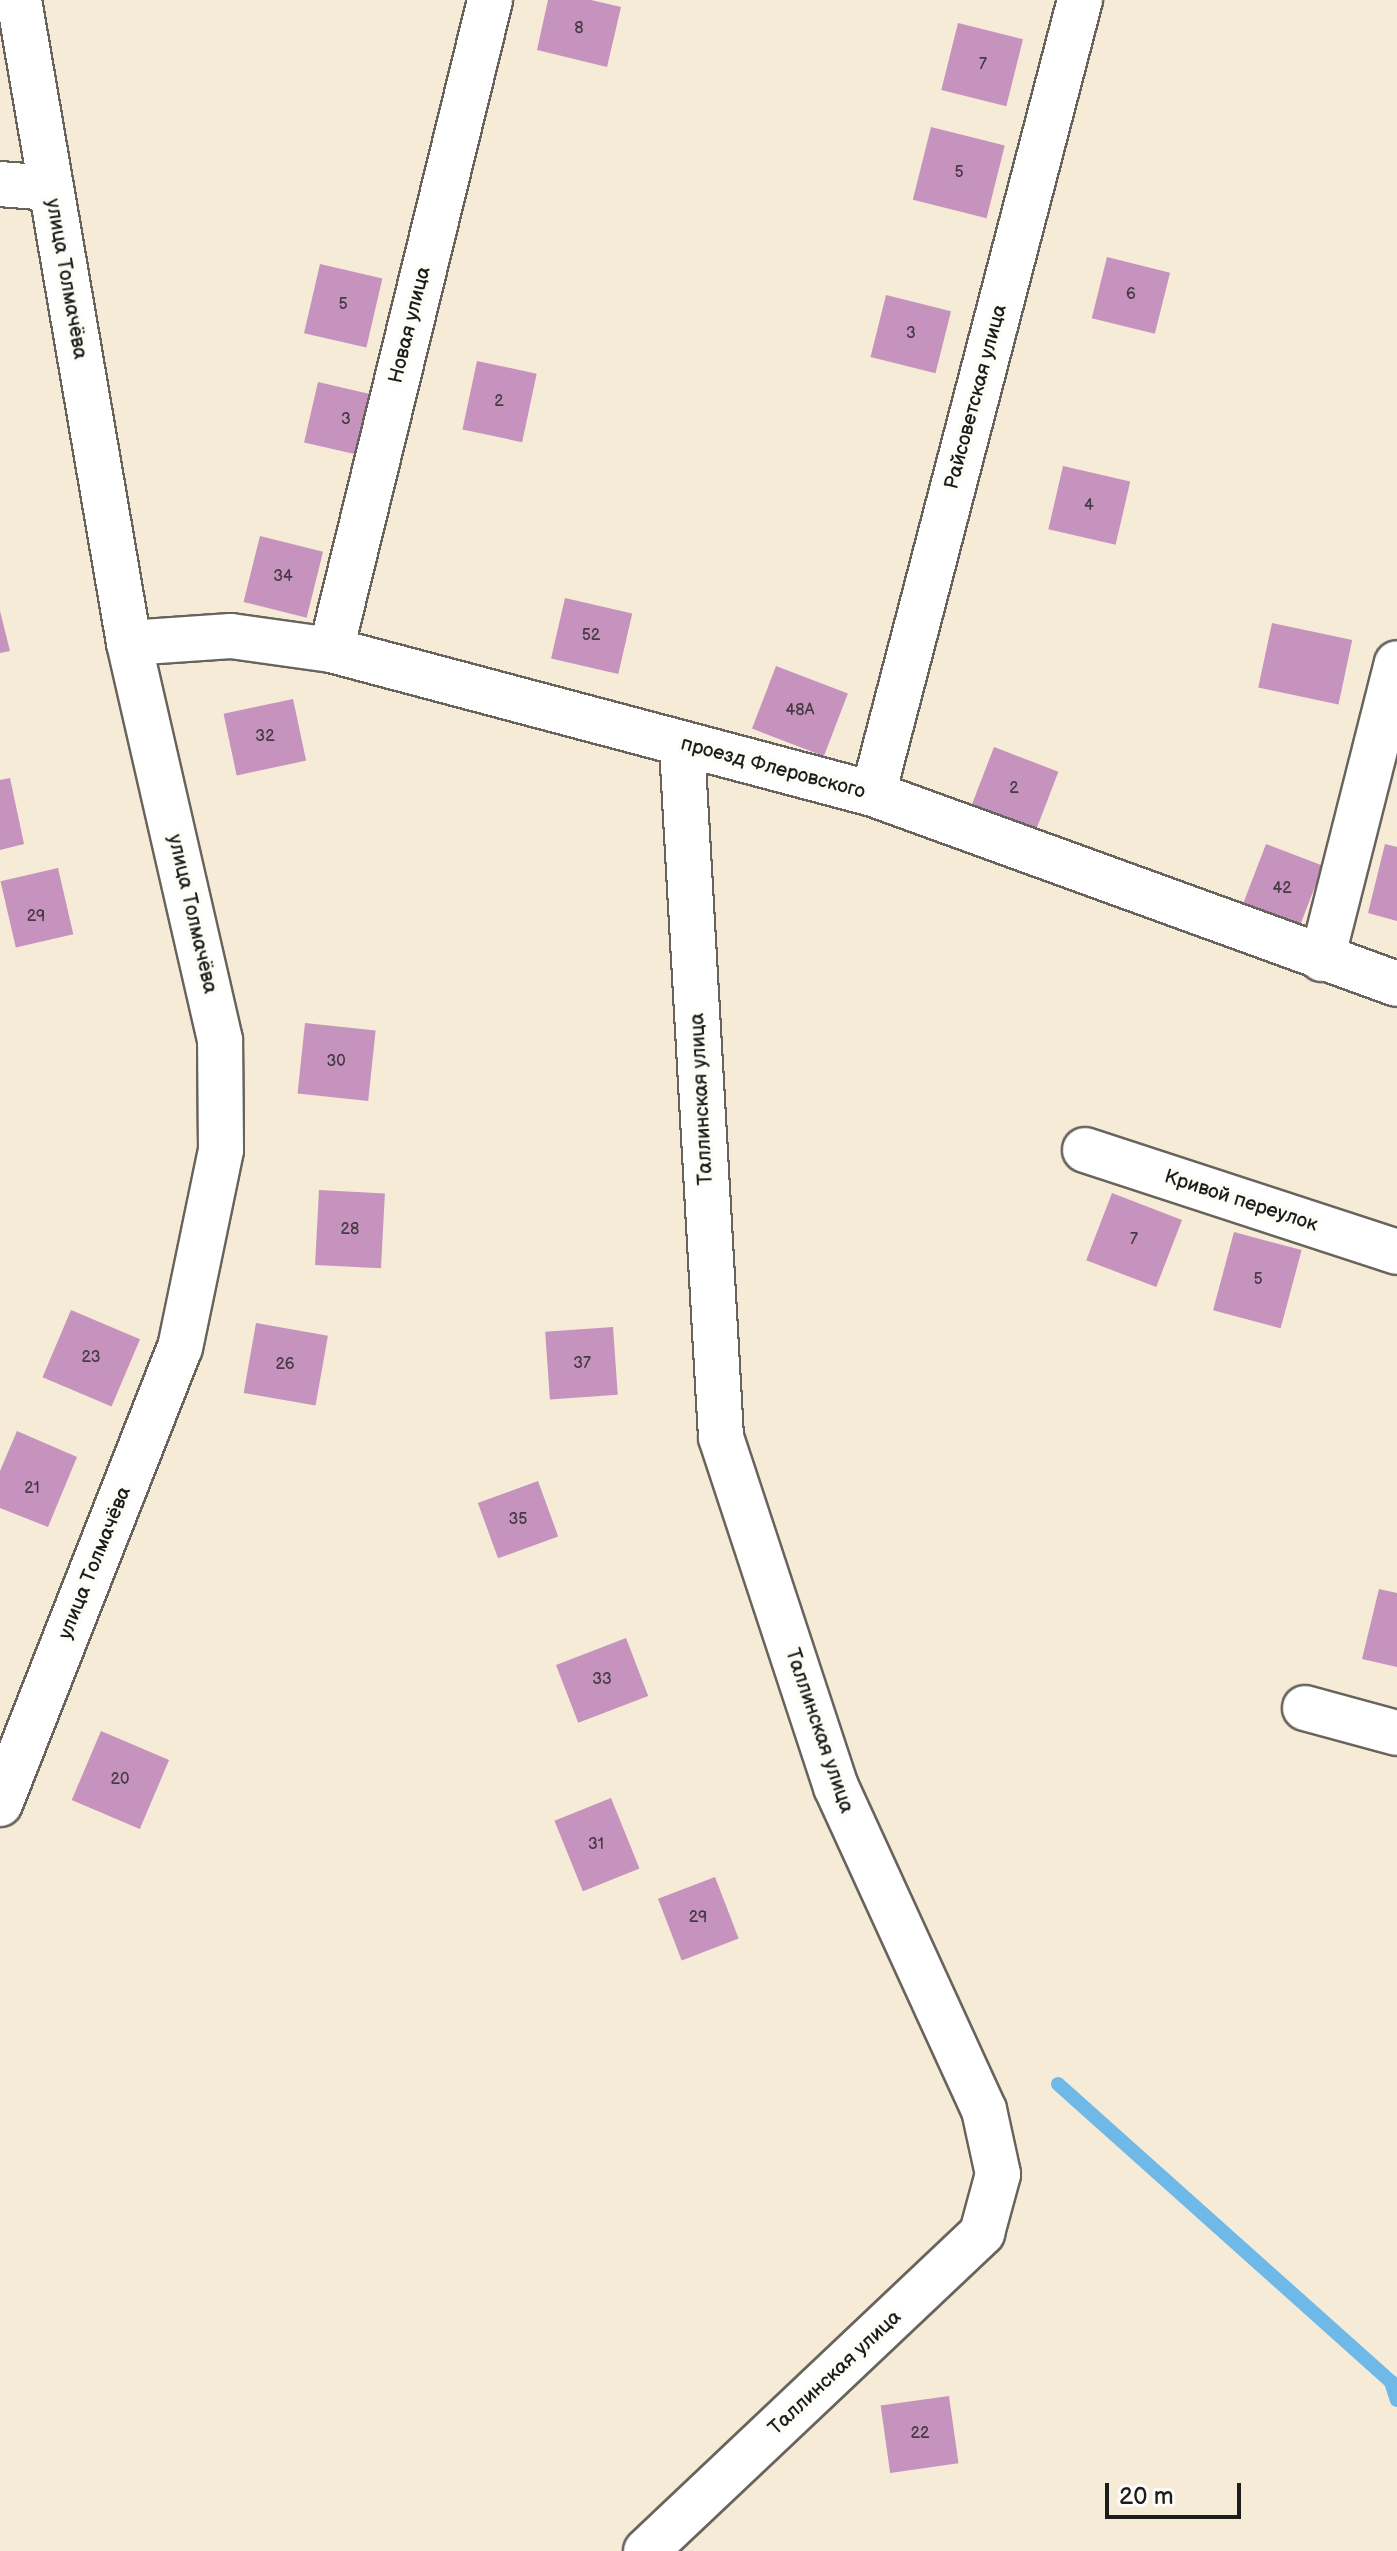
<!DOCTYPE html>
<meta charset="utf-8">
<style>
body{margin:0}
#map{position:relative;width:1397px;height:2551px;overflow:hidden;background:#f6ebd6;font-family:"Balsamiq Sans",sans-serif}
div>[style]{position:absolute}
.stream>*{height:14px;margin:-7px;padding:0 7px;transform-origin:7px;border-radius:7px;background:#6fb9e8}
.building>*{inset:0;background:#c693be;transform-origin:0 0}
.roads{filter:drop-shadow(2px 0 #68645d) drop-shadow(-2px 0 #68645d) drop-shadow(0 2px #68645d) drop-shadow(0 -2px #68645d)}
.minor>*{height:44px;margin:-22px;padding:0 22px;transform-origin:22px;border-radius:22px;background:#fff}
span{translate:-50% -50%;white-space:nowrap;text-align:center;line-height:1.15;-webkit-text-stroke:7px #fdfcf7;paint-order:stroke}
.number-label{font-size:16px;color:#463a44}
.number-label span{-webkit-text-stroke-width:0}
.street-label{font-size:20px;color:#1c1c1c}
.scale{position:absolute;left:1105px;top:2483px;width:136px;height:36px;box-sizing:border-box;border:4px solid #1c1c1c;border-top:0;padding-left:10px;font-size:24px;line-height:28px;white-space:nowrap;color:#1c1c1c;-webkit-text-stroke:6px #fdfcf7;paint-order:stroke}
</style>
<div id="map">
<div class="stream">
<i style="left:1058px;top:2084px;width:447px;rotate:41.8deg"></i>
<i style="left:1391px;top:2382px;width:19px;rotate:72deg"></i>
</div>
<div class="building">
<i style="clip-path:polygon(548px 0,591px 0,621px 7px,607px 67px,537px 50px)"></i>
<i style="left:958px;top:23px;width:67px;height:69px;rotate:14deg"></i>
<i style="left:931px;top:127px;width:76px;height:75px;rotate:14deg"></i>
<i style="left:1107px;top:257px;width:65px;height:63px;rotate:14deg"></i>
<i style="left:320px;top:264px;width:64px;height:71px;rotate:13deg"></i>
<i style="left:886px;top:295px;width:67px;height:64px;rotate:14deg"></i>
<i style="left:477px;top:361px;width:61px;height:70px;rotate:12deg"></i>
<i style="left:318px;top:382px;width:72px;height:62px;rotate:13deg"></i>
<i style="left:1063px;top:466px;width:69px;height:65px;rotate:13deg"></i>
<i style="left:260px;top:536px;width:65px;height:68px;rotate:14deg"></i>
<i style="left:565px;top:598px;width:69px;height:62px;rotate:13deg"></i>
<i style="clip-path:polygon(0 611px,10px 651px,0 653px)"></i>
<i style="left:1272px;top:623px;width:82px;height:66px;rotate:12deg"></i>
<i style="left:776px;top:666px;width:77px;height:67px;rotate:21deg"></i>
<i style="left:293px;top:699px;width:63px;height:71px;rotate:78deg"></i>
<i style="left:994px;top:747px;width:69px;height:63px;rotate:21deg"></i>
<i style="clip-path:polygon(10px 778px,24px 844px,0 850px,0 780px)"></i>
<i style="left:1266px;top:844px;width:61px;height:72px;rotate:21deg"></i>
<i style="clip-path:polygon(1385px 844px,1397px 847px,1397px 921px,1368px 913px)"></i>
<i style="left:58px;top:868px;width:68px;height:59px;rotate:77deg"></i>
<i style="left:305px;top:1023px;width:71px;height:71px;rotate:6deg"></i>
<i style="left:319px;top:1190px;width:66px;height:75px;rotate:3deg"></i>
<i style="left:1112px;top:1193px;width:75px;height:72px;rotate:21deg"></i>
<i style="left:1234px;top:1232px;width:70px;height:81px;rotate:15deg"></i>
<i style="left:71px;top:1310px;width:75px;height:73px;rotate:23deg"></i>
<i style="left:256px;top:1323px;width:73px;height:71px;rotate:10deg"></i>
<i style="left:613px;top:1327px;width:68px;height:68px;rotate:86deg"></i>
<i style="clip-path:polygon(17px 1431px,77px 1457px,48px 1527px,0 1508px,0 1471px)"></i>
<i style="left:538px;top:1481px;width:59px;height:64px;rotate:70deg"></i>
<i style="clip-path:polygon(1379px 1589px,1397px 1593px,1397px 1667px,1362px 1659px)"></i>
<i style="left:626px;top:1638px;width:62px;height:75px;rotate:69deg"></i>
<i style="left:101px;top:1731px;width:74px;height:75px;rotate:23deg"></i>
<i style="left:611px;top:1798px;width:76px;height:61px;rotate:68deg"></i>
<i style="left:715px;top:1877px;width:66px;height:61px;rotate:69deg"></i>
<i style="left:949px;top:2396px;width:68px;height:69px;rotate:82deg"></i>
</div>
<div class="roads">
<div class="minor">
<i style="left:0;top:184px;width:50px;rotate:4.6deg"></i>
<i style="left:129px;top:643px;width:102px;rotate:-3.9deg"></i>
<i style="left:231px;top:636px;width:101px;rotate:8deg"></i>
<i style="left:331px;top:650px;width:561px;rotate:14.88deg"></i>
<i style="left:873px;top:794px;width:557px;rotate:19.93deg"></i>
<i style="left:331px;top:650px;width:669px;rotate:-76.25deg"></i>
<i style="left:873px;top:794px;width:821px;rotate:-75.39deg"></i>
<i style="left:1322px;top:959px;width:305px;rotate:-75.8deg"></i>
<i style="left:1085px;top:1150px;width:328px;rotate:18.1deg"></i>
<i style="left:1305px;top:1708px;width:95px;rotate:15.2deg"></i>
<i style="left:0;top:1804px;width:490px;rotate:-68.5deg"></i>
<i style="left:180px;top:1348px;width:202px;rotate:-78.3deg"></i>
<i style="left:221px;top:1150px;width:110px;rotate:-90.5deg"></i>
<i style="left:220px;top:1040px;width:407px;rotate:-102.9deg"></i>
<i style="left:129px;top:643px;width:652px;rotate:-99.71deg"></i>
<i style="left:646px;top:2551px;width:463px;rotate:-43.4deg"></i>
<i style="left:982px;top:2233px;width:61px;rotate:-74.8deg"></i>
<i style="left:998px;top:2174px;width:66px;rotate:-102.3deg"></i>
<i style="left:984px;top:2110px;width:355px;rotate:-114.6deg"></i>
<i style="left:836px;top:1787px;width:368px;rotate:-108.2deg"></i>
<i style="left:721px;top:1437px;width:693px;rotate:-93.23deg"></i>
</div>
</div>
<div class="number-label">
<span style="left:579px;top:29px">8</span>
<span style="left:983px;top:65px">7</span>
<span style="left:959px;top:173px">5</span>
<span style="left:1131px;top:295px">6</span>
<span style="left:343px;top:305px">5</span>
<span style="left:911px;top:334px">3</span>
<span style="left:499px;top:402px">2</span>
<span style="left:346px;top:420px">3</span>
<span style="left:1089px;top:506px">4</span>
<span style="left:283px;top:577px">34</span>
<span style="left:591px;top:636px">52</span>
<span style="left:800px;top:711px">48А</span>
<span style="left:265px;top:737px">32</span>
<span style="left:1014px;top:789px">2</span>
<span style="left:1282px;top:889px">42</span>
<span style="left:36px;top:917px">29</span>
<span style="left:336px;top:1062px">30</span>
<span style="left:350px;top:1230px">28</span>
<span style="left:1134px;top:1240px">7</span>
<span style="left:1258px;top:1280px">5</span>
<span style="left:91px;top:1358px">23</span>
<span style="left:582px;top:1364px">37</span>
<span style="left:285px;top:1365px">26</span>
<span style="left:32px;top:1489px">21</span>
<span style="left:518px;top:1520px">35</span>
<span style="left:602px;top:1680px">33</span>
<span style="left:120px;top:1780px">20</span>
<span style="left:596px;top:1845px">31</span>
<span style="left:698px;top:1918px">29</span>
<span style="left:920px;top:2434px">22</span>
</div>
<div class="street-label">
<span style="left:66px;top:279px;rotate:80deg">улица Толмачёва</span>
<span style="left:410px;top:325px;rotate:-76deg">Новая улица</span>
<span style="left:976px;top:397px;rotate:-75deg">Райсоветская улица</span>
<span style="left:773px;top:768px;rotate:15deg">проезд Флеровского</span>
<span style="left:192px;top:914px;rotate:77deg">улица Толмачёва</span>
<span style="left:702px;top:1099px;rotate:-93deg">Таллинская улица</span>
<span style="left:1241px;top:1201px;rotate:18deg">Кривой переулок</span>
<span style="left:95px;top:1563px;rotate:-68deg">улица Толмачёва</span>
<span style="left:819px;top:1731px;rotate:71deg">Таллинская улица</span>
<span style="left:835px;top:2373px;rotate:-43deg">Таллинская улица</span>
</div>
<div class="scale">20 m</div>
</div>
